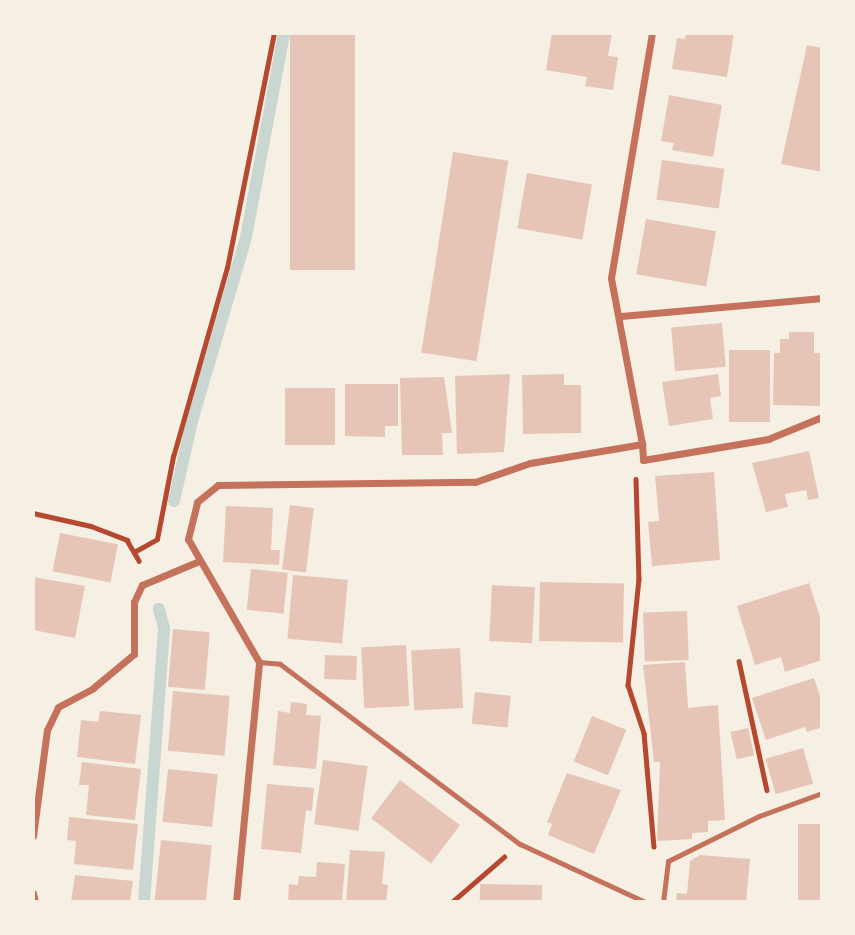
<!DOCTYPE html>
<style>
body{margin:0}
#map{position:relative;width:855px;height:935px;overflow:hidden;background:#f6efe4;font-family:"Public Sans",sans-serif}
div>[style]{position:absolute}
.stream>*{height:12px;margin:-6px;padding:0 6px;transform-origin:6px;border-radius:6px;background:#c9d6d2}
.building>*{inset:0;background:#e6c5b7;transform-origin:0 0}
.path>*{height:4.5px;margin:-2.25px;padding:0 2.25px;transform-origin:2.25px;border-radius:2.25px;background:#b5482f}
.service>*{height:5px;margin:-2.5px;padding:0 2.5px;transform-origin:2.5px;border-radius:2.5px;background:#c5725c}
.minor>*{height:7px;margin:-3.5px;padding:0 3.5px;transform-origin:3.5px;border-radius:3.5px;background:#c5725c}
span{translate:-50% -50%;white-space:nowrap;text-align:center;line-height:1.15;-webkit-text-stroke:5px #f6efe4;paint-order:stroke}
.frame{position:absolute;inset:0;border:35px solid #f6efe4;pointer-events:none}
</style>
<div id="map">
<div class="stream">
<i style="left:174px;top:501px;width:82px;rotate:-77.3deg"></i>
<i style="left:192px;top:421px;width:192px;rotate:-73.6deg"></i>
<i style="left:246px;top:237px;width:208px;rotate:-79.4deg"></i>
<i style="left:144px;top:902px;width:275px;rotate:-85.8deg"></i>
<i style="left:164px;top:628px;width:20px;rotate:-105deg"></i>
</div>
<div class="building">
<i style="left:290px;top:33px;width:65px;height:237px"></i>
<i style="clip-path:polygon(552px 33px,612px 33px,608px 56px,618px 57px,613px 90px,585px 86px,587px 77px,546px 70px)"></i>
<i style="clip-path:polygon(686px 33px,734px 33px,727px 77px,672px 69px,677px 38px,685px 39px)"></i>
<i style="clip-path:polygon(807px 45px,822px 48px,822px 172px,781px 164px)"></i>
<i style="clip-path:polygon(669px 95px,722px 105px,713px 157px,672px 150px,674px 143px,661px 141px)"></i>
<i style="left:453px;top:152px;width:56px;height:203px;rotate:9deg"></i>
<i style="left:662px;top:160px;width:63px;height:40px;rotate:8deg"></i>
<i style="left:527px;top:173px;width:66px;height:56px;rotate:10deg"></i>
<i style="left:646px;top:219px;width:71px;height:56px;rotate:10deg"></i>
<i style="left:722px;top:323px;width:44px;height:51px;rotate:85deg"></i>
<i style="clip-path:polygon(789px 332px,814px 332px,814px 353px,822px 353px,821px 406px,773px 405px,774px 353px,780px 353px,780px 339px,789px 339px)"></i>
<i style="left:729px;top:350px;width:41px;height:72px"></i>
<i style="clip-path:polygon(510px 374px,504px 452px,457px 454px,455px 376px)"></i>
<i style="clip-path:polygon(564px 374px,564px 385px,581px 385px,581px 433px,523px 434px,522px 375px)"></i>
<i style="clip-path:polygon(718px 374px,721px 396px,710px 398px,713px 419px,669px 426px,662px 382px)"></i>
<i style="clip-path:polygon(444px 377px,452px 433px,442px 433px,443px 455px,402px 455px,400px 378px)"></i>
<i style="clip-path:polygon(345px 384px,398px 384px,398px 426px,385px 426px,385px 437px,345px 436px)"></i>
<i style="left:285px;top:388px;width:50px;height:57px"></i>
<i style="clip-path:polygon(809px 451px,819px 498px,808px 500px,806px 490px,785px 494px,788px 507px,766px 512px,752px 463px)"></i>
<i style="clip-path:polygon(714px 472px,720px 560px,652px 566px,648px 522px,659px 521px,655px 476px)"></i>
<i style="left:290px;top:505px;width:24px;height:65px;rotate:7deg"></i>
<i style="clip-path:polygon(226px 506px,273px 508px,271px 550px,280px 550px,279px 565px,223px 562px)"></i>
<i style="left:60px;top:533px;width:59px;height:39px;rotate:11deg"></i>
<i style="left:251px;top:569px;width:37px;height:41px;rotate:6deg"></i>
<i style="left:293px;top:575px;width:55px;height:64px;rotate:5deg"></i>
<i style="clip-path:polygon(33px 577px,85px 586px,75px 638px,33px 630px)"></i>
<i style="left:540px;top:582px;width:84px;height:59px;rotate:1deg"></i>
<i style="clip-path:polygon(809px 583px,822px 623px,822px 660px,785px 672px,781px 657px,755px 665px,737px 606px)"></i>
<i style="left:492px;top:585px;width:43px;height:56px;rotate:3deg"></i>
<i style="left:687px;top:611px;width:49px;height:44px;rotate:88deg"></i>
<i style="left:173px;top:629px;width:37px;height:58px;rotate:5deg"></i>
<i style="left:406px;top:645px;width:61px;height:45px;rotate:87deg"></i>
<i style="left:460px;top:648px;width:60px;height:49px;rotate:87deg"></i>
<i style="left:325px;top:655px;width:32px;height:24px;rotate:2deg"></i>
<i style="clip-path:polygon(685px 662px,688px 708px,718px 705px,725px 820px,708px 821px,708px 832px,692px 833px,692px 839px,657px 841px,660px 762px,654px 762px,643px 665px)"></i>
<i style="clip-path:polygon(814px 678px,822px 702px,822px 727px,807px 732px,805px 727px,766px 740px,752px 698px)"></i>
<i style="left:173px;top:691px;width:57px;height:60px;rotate:5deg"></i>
<i style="left:475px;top:692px;width:36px;height:32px;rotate:6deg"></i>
<i style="clip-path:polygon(291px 702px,307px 704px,306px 715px,321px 716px,316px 769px,273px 765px,278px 711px,290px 713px)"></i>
<i style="clip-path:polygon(100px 711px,141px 715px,135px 764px,77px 757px,81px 720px,98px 722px)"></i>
<i style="left:592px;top:716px;width:37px;height:49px;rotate:22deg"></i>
<i style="left:748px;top:728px;width:28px;height:18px;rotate:77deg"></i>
<i style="left:803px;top:748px;width:37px;height:39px;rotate:74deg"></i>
<i style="left:323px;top:760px;width:45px;height:65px;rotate:8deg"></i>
<i style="clip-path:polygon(82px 762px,141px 769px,135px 820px,86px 815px,89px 785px,79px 785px)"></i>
<i style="left:168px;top:769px;width:50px;height:53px;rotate:6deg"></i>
<i style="clip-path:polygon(567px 773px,621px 790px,594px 854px,548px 835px,552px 824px,547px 822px)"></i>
<i style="left:400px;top:780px;width:75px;height:48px;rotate:37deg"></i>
<i style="clip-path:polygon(267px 784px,314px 788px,312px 811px,306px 810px,301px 853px,261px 849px)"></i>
<i style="clip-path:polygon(69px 817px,138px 824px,133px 870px,74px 864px,76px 841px,67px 840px)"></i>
<i style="left:822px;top:824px;width:78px;height:24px;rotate:90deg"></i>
<i style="left:161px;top:840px;width:51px;height:62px;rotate:6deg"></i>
<i style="clip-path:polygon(350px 850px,385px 852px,382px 884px,388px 885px,386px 902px,346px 902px)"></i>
<i style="clip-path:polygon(700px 855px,750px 859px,746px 902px,676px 902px,677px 893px,687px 894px,690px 861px)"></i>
<i style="clip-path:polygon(317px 862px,345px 864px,342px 902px,288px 902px,289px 884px,298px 885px,299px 876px,316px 877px)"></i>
<i style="clip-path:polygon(75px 875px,133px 881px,130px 902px,71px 902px)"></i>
<i style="left:480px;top:884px;width:62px;height:18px;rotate:1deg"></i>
</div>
<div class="path">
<i style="left:636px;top:479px;width:100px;rotate:88.3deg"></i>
<i style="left:639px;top:579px;width:107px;rotate:95.9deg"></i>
<i style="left:628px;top:685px;width:51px;rotate:71.6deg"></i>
<i style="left:644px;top:733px;width:114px;rotate:85deg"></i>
<i style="left:33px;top:513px;width:59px;rotate:12.6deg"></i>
<i style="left:91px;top:526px;width:39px;rotate:21deg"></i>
<i style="left:127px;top:540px;width:24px;rotate:60deg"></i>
<i style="left:134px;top:552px;width:26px;rotate:-29deg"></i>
<i style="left:157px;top:539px;width:84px;rotate:-79deg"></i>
<i style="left:173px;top:457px;width:197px;rotate:-74.1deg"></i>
<i style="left:227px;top:268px;width:240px;rotate:-78.7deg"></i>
<i style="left:739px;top:661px;width:132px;rotate:77.8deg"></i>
<i style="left:452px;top:902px;width:69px;rotate:-40.9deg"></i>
</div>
<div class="service">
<i style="left:259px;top:662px;width:21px;rotate:5deg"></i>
<i style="left:280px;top:664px;width:300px;rotate:36.9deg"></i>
<i style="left:520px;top:844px;width:138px;rotate:24.9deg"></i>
<i style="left:663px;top:902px;width:41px;rotate:-83deg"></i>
<i style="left:668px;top:861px;width:102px;rotate:-26.3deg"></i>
<i style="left:759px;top:816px;width:67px;rotate:-20.1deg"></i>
</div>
<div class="minor">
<i style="left:621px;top:316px;width:202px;rotate:-5.1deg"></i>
<i style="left:642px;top:444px;width:16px;rotate:86deg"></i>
<i style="left:643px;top:460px;width:127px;rotate:-9.5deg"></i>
<i style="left:768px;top:439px;width:58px;rotate:-22.2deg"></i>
<i style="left:33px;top:836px;width:107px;rotate:-82.5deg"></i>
<i style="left:47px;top:730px;width:25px;rotate:-64deg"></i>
<i style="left:58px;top:707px;width:40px;rotate:-28deg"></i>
<i style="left:93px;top:688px;width:53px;rotate:-39.7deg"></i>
<i style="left:134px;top:654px;width:52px;rotate:-90deg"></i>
<i style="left:134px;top:602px;width:19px;rotate:-65deg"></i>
<i style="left:142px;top:585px;width:60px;rotate:-22.7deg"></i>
<i style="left:33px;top:893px;width:9px;rotate:77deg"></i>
<i style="left:236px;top:902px;width:241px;rotate:-84.5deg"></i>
<i style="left:259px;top:662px;width:142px;rotate:-120deg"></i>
<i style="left:188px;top:539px;width:38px;rotate:-76deg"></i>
<i style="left:197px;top:502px;width:27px;rotate:-39deg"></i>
<i style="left:218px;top:485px;width:257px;rotate:-0.7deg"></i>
<i style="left:475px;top:482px;width:58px;rotate:-19.1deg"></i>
<i style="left:530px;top:463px;width:114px;rotate:-9.6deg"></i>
<i style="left:642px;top:444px;width:169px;rotate:-100.6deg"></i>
<i style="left:611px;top:278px;width:248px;rotate:-80.5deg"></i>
</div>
<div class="frame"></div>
</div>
